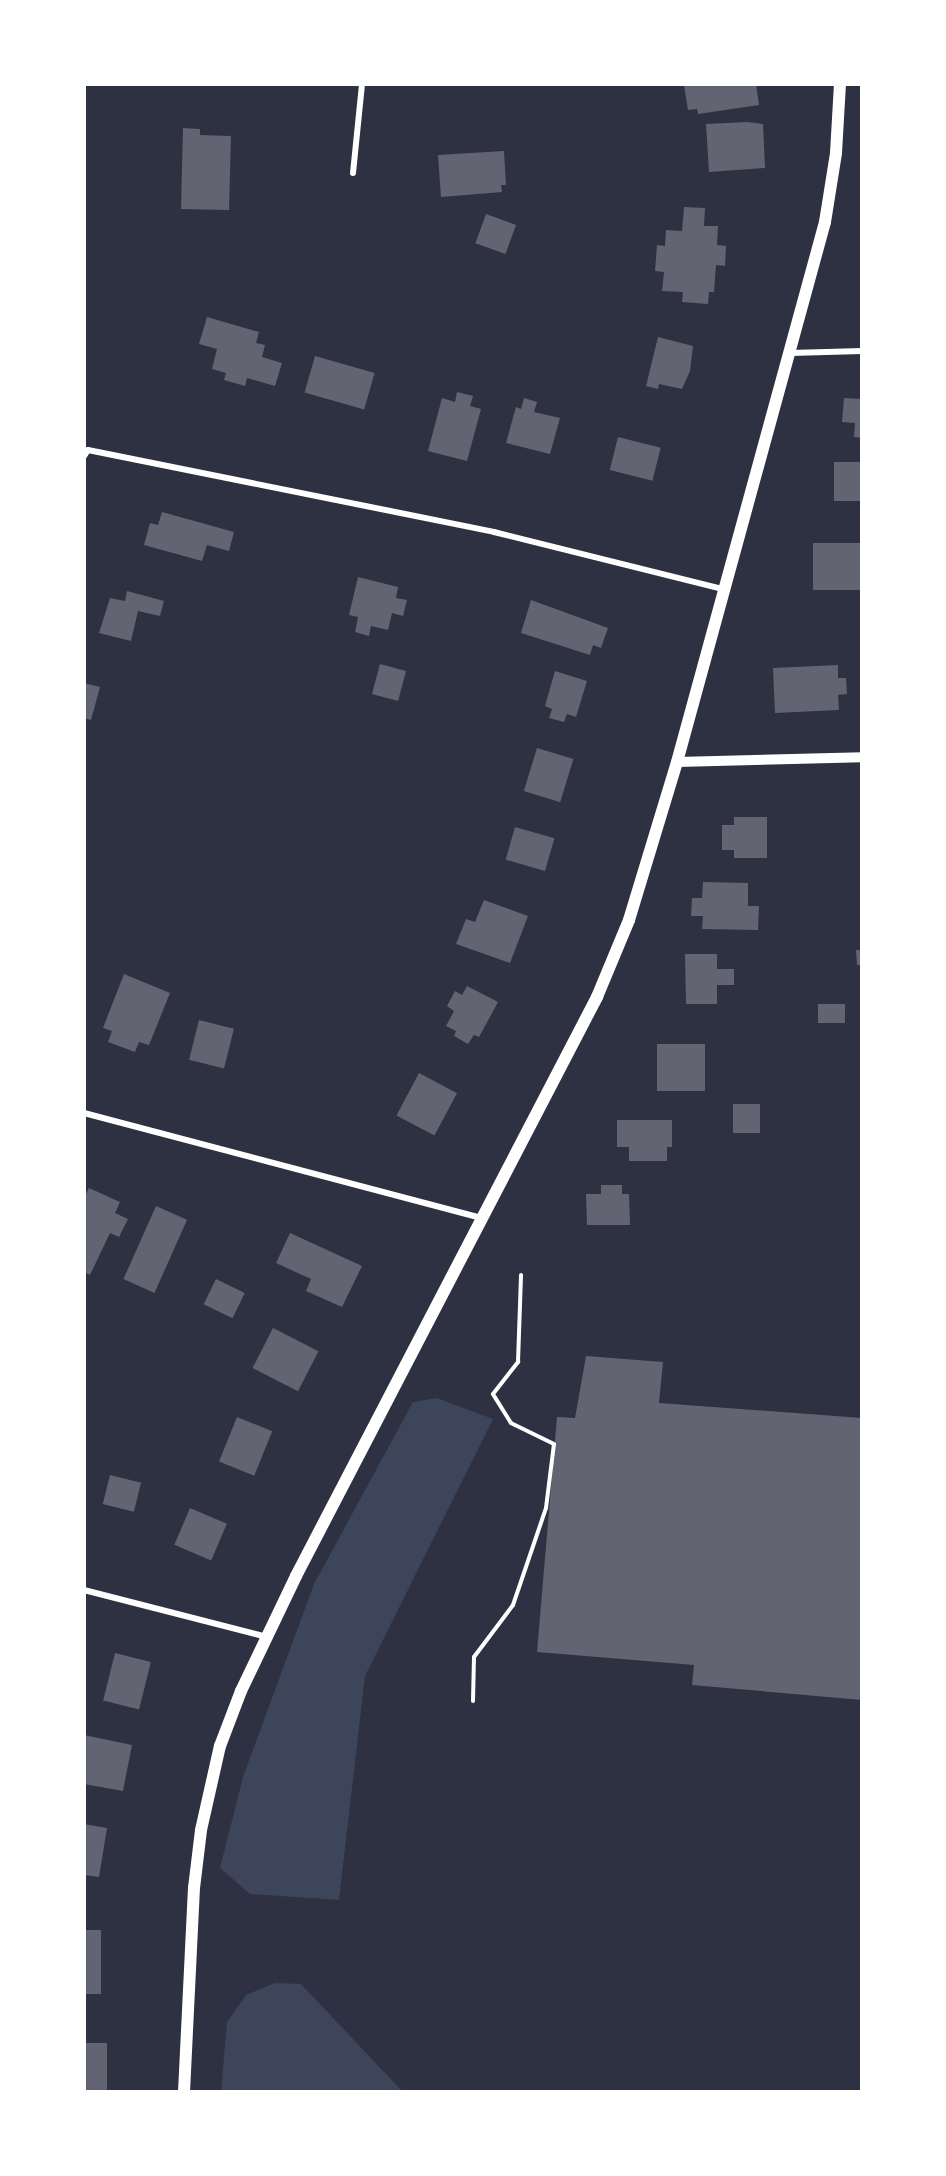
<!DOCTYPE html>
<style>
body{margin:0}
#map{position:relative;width:946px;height:2176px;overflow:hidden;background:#2d3142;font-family:Montserrat,sans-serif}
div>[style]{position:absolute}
.green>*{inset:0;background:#3c4559}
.building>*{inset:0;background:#626471;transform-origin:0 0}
.path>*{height:4px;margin:-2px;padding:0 2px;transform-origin:2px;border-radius:2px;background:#fff}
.minor>*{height:6px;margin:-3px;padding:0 3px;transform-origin:3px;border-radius:3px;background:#fff}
.tertiary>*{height:10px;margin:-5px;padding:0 5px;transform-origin:5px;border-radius:5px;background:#fff}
.secondary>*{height:12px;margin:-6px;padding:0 6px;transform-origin:6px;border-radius:6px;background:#fff}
span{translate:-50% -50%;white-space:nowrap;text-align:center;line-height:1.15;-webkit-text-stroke:6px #fff;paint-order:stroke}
.frame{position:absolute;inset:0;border:86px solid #fff;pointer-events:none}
</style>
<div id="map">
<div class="green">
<i style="clip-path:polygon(437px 1398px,493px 1419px,365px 1676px,339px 1900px,250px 1894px,220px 1868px,243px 1777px,314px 1584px,413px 1402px)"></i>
<i style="clip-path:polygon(275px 1983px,301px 1984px,403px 2092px,221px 2092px,227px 2022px,246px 1995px)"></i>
</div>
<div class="building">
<i style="clip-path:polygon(691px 84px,756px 84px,759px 105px,698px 114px,697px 109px,688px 110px,684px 85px)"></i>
<i style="clip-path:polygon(747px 122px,763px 124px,765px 168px,709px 172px,706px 124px)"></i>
<i style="clip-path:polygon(183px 128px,200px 129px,200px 135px,231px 136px,229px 210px,181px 209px)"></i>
<i style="clip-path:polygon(504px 151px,506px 185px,501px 185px,502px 192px,441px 197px,438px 155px)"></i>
<i style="clip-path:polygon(684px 207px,705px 208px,704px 226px,718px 226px,717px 245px,726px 246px,725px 266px,716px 265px,714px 292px,709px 292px,708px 304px,682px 302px,683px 292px,662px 291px,664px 272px,655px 271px,657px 245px,665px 246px,666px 230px,682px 231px)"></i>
<i style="left:486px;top:214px;width:32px;height:31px;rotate:20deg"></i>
<i style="clip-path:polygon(207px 317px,259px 332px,256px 343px,265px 345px,262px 357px,282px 363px,275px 386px,247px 378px,245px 386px,224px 380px,226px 373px,212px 369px,217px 349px,199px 344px)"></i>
<i style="clip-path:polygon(658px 337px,693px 346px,690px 371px,682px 389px,659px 384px,658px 389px,646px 386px)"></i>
<i style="left:315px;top:356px;width:62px;height:38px;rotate:16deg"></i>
<i style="clip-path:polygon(457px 392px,473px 396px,470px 406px,481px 409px,467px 461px,428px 451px,442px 398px,455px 402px)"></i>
<i style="clip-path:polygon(524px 398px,537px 402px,534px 412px,560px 418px,550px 454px,506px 443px,516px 407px,521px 409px)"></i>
<i style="clip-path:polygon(844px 398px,862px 399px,862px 438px,854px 437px,855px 423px,842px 422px)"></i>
<i style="left:618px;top:437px;width:44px;height:34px;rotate:14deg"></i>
<i style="left:862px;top:462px;width:39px;height:28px;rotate:90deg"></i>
<i style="clip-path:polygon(162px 512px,234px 532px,229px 551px,207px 545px,202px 561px,144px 545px,150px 523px,158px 525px)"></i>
<i style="left:862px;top:543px;width:47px;height:49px;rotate:90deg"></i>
<i style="clip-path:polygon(358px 577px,398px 587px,396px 598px,407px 600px,403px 616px,392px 613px,388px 630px,371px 626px,369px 636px,355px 632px,358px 617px,349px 615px)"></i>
<i style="clip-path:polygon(127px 591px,164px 601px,160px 616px,138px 611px,131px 641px,99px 633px,110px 598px,125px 601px)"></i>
<i style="clip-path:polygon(531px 600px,608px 628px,601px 648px,593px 645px,590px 655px,521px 633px)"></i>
<i style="left:380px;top:664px;width:27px;height:31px;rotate:15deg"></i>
<i style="clip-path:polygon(838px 665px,838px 678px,846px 678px,847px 694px,838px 695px,839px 710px,775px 713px,773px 668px)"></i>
<i style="clip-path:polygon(555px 671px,587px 681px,576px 717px,567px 714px,564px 722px,549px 718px,552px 709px,545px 706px)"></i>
<i style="clip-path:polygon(84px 683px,100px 687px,91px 720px,84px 718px)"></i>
<i style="left:537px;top:748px;width:38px;height:45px;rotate:17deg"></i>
<i style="clip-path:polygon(734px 817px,767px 817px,767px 858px,734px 858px,734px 850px,722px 850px,722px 825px,734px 825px)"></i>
<i style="left:515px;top:827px;width:41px;height:34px;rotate:16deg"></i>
<i style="clip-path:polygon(703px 882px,748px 883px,748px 906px,759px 906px,758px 930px,702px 929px,703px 916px,691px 916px,692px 898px,702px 898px)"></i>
<i style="clip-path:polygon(484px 900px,528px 916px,510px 963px,456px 944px,466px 919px,475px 922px)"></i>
<i style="clip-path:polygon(856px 950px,862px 950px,862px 965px,857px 965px)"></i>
<i style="clip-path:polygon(685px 954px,717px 954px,717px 969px,734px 969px,734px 985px,717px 985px,717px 1004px,686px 1004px)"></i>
<i style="clip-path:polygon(124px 974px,170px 993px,149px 1045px,139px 1042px,135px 1052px,108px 1042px,112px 1031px,103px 1028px)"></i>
<i style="clip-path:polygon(467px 986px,498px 1002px,479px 1037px,474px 1035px,468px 1044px,454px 1036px,456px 1031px,446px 1026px,454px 1011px,447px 1006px,455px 991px,462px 995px)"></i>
<i style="left:818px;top:1004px;width:27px;height:19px"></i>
<i style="left:199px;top:1020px;width:36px;height:41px;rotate:14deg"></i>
<i style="left:657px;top:1044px;width:48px;height:47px"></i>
<i style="left:419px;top:1073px;width:43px;height:48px;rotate:28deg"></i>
<i style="left:733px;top:1104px;width:27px;height:29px"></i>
<i style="clip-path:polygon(617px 1120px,672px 1120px,672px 1147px,667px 1147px,667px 1161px,629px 1161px,629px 1147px,617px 1147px)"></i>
<i style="clip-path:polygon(601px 1185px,622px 1185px,622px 1194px,629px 1194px,630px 1225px,587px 1225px,586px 1194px,601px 1194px)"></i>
<i style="clip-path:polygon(89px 1188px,120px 1202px,115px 1213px,128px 1219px,119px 1237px,110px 1233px,90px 1275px,84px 1272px,84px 1198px)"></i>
<i style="left:156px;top:1206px;width:34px;height:80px;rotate:24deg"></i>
<i style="clip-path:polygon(290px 1233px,362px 1266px,342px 1307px,306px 1291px,311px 1279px,276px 1263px)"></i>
<i style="left:216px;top:1279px;width:32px;height:28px;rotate:26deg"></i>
<i style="left:273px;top:1328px;width:51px;height:45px;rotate:27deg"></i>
<i style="clip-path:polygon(586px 1356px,663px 1362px,659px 1403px,862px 1418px,862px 1700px,692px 1685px,694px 1665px,537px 1652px,557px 1417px,575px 1418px)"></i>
<i style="left:237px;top:1417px;width:38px;height:48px;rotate:22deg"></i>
<i style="left:110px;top:1475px;width:32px;height:30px;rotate:14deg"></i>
<i style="left:190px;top:1508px;width:40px;height:40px;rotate:23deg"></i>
<i style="left:115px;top:1653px;width:37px;height:49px;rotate:14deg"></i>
<i style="clip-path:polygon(84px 1735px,132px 1745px,123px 1791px,84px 1784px)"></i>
<i style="clip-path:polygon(84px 1824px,107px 1828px,99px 1877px,84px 1875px)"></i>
<i style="left:84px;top:1930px;width:17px;height:64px"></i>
<i style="left:84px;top:2043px;width:23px;height:48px"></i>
</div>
<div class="path">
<i style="left:473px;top:1701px;width:44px;rotate:-88.7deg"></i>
<i style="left:474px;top:1657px;width:65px;rotate:-53.1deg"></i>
<i style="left:513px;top:1605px;width:102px;rotate:-71.2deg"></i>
<i style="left:546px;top:1508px;width:64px;rotate:-82.9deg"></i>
<i style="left:554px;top:1444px;width:48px;rotate:-154deg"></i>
<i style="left:511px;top:1423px;width:34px;rotate:-122deg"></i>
<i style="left:493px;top:1394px;width:41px;rotate:-52deg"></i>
<i style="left:518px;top:1362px;width:87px;rotate:-88deg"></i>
</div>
<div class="minor">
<i style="left:353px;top:173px;width:89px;rotate:-84.2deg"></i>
<i style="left:790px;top:353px;width:72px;rotate:-1.6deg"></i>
<i style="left:84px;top:456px;width:7px;rotate:-56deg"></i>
<i style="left:88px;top:450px;width:414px;rotate:11.4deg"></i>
<i style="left:494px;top:532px;width:236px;rotate:14deg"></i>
<i style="left:84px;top:1113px;width:412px;rotate:14.8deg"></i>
<i style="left:84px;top:1590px;width:189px;rotate:14.4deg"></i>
</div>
<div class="tertiary">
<i style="left:677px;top:762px;width:185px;rotate:-1.5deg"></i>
</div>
<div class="secondary">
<i style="left:184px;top:2092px;width:204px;rotate:-87.2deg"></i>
<i style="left:194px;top:1888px;width:58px;rotate:-83.1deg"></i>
<i style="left:201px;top:1830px;width:86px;rotate:-77.3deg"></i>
<i style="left:220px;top:1746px;width:59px;rotate:-69.1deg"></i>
<i style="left:241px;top:1691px;width:127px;rotate:-64.4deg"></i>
<i style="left:296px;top:1576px;width:653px;rotate:-62.53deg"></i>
<i style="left:597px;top:997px;width:83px;rotate:-67.4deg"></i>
<i style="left:629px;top:920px;width:165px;rotate:-73.1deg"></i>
<i style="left:677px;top:762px;width:560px;rotate:-74.67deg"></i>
<i style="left:825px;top:222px;width:70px;rotate:-80.9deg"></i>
<i style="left:836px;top:153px;width:69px;rotate:-86.7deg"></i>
</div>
<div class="frame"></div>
</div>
